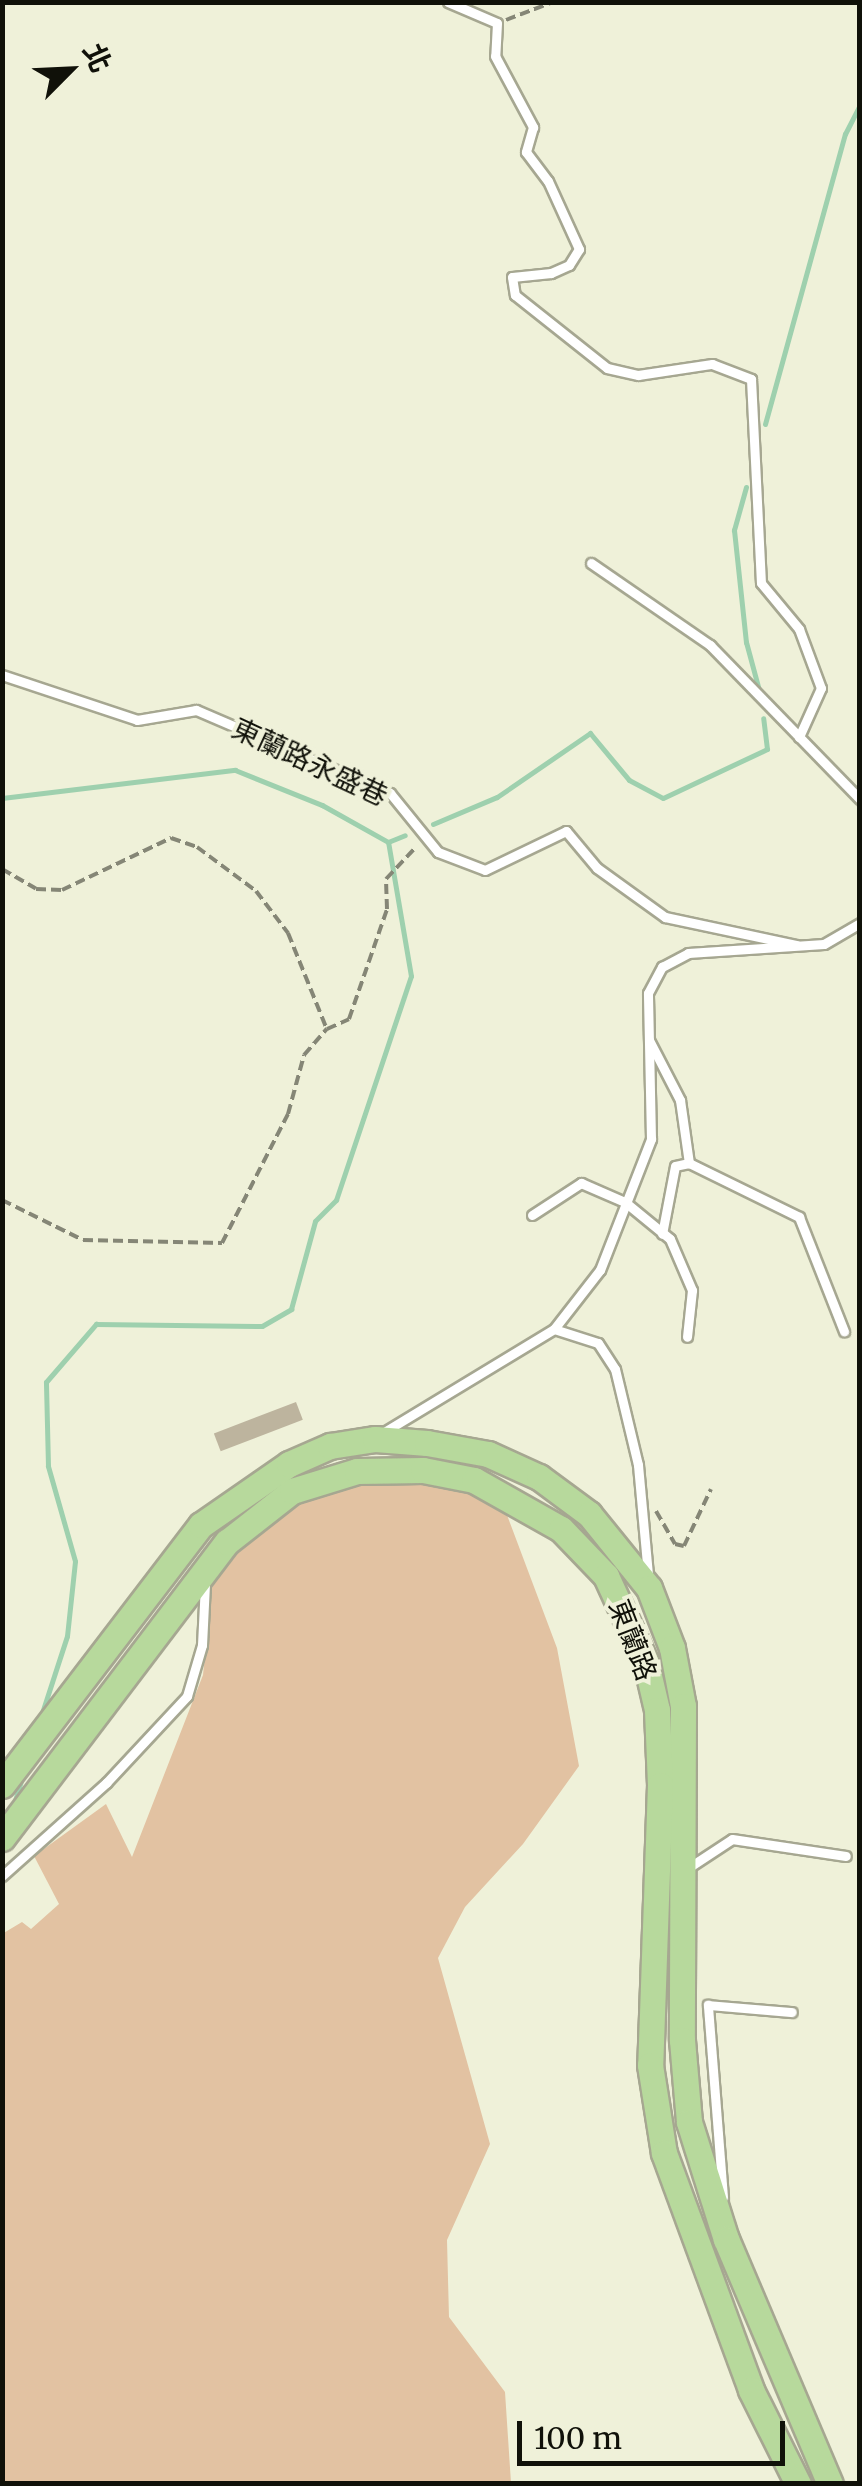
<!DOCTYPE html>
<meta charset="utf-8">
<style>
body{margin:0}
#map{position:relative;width:862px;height:2486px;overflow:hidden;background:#eff1d9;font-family:Merriweather,"Noto Sans TC",serif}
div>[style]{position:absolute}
.green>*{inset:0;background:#e2c2a2}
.stream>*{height:5px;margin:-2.5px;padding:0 2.5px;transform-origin:2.5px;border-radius:2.5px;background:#9ed0ae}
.building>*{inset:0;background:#bdb49e;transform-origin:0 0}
.path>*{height:4px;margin-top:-2px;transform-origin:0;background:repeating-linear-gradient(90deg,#858676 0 10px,transparent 0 15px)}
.roads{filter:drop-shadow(2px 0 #a6a791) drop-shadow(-2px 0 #a6a791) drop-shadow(0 2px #a6a791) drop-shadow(0 -2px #a6a791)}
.lane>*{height:9px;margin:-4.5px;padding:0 4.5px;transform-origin:4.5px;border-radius:4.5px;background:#fff}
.primary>*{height:25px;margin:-12.5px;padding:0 12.5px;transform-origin:12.5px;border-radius:12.5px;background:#b7d99c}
span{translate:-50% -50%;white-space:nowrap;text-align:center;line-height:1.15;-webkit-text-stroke:8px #eff1d9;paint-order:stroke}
.street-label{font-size:28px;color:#101109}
.frame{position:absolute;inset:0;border:5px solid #101109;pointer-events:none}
.north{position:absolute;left:20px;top:20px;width:100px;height:100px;-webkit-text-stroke:8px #eff1d9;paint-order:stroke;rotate:66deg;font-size:28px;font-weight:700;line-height:40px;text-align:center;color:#101109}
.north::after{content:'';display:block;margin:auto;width:35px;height:45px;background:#101109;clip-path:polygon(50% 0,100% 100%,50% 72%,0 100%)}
.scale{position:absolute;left:517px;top:2421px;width:268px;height:45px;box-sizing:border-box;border:5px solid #101109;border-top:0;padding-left:12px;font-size:30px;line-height:35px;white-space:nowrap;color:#101109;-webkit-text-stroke:8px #eff1d9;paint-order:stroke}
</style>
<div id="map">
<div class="green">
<i style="clip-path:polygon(391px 1476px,501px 1499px,557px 1648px,579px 1766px,523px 1844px,465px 1907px,438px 1958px,490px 2144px,447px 2240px,449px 2317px,505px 2392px,511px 2483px,3px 2483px,2px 1934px,22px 1922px,31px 1929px,59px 1904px,34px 1856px,106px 1804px,132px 1857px,203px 1675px,213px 1576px,245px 1530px,283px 1504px)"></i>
</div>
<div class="stream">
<i style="left:765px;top:424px;width:301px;rotate:-74.6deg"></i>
<i style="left:845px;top:134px;width:33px;rotate:-63deg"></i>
<i style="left:746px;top:487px;width:45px;rotate:105.6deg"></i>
<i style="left:734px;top:530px;width:113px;rotate:83.9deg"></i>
<i style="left:746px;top:642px;width:54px;rotate:74.9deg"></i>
<i style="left:2px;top:798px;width:235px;rotate:-6.9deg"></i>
<i style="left:235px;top:770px;width:94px;rotate:21.9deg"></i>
<i style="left:322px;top:805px;width:76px;rotate:29.3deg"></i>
<i style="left:388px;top:842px;width:18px;rotate:-22deg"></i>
<i style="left:433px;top:824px;width:69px;rotate:-22.9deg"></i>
<i style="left:497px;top:797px;width:113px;rotate:-34.5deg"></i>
<i style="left:590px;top:733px;width:61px;rotate:50.3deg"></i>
<i style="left:629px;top:780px;width:38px;rotate:28deg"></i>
<i style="left:663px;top:798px;width:115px;rotate:-25.2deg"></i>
<i style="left:767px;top:749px;width:31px;rotate:-97deg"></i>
<i style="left:41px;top:1716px;width:84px;rotate:-72deg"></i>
<i style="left:67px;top:1636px;width:75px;rotate:-83.9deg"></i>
<i style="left:75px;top:1561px;width:99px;rotate:-105.9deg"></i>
<i style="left:48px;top:1466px;width:84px;rotate:-91.4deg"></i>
<i style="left:46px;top:1382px;width:77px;rotate:-49.2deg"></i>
<i style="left:96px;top:1324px;width:166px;rotate:0.7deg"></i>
<i style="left:262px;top:1326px;width:34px;rotate:-30deg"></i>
<i style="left:291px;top:1309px;width:91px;rotate:-74.7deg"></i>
<i style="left:315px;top:1221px;width:30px;rotate:-45deg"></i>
<i style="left:336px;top:1200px;width:236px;rotate:-71.5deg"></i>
<i style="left:411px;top:976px;width:136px;rotate:-99.7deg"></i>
<i style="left:13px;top:1807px;width:34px;rotate:-73deg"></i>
</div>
<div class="building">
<i style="left:296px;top:1402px;width:19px;height:88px;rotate:69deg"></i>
</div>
<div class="path">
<i style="left:506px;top:20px;width:50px;rotate:-21deg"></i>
<i style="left:2px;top:869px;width:39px;rotate:30deg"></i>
<i style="left:36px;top:889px;width:26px;rotate:2deg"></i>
<i style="left:62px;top:890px;width:121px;rotate:-25.5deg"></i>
<i style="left:171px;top:838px;width:28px;rotate:19deg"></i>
<i style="left:197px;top:847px;width:74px;rotate:36.7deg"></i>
<i style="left:256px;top:891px;width:53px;rotate:52.7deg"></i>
<i style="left:288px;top:933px;width:101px;rotate:68deg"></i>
<i style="left:2px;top:1200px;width:90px;rotate:26.3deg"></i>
<i style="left:83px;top:1240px;width:139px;rotate:1.2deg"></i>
<i style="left:222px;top:1243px;width:145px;rotate:-62.9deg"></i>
<i style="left:288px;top:1114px;width:61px;rotate:-74.8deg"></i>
<i style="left:304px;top:1055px;width:35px;rotate:-49deg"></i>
<i style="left:327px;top:1029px;width:24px;rotate:-24deg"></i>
<i style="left:349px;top:1019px;width:116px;rotate:-70.9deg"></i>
<i style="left:387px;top:909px;width:30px;rotate:-92deg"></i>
<i style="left:386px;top:879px;width:44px;rotate:-46.8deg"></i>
<i style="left:656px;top:1511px;width:38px;rotate:60deg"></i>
<i style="left:675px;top:1544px;width:9px;rotate:13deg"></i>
<i style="left:684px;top:1546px;width:63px;rotate:-64.7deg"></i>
</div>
<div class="roads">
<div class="lane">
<i style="left:448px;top:2px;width:53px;rotate:23.2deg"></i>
<i style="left:497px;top:23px;width:33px;rotate:93deg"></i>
<i style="left:495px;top:56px;width:81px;rotate:61.8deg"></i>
<i style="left:533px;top:127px;width:26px;rotate:106deg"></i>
<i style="left:526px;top:152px;width:36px;rotate:53deg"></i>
<i style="left:548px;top:181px;width:75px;rotate:65.5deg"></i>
<i style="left:579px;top:249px;width:19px;rotate:122deg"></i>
<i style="left:569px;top:265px;width:20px;rotate:156deg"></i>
<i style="left:551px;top:273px;width:39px;rotate:174deg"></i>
<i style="left:512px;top:277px;width:18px;rotate:81deg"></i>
<i style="left:515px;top:295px;width:117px;rotate:38.4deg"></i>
<i style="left:607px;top:368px;width:32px;rotate:13deg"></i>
<i style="left:638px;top:375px;width:75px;rotate:-8.5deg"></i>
<i style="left:712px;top:364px;width:42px;rotate:21deg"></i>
<i style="left:751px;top:379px;width:204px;rotate:87.2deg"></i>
<i style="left:761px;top:583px;width:60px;rotate:50.4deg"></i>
<i style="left:799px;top:629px;width:63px;rotate:69.6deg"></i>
<i style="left:821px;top:688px;width:54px;rotate:114.2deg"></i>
<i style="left:591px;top:563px;width:145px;rotate:34.6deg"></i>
<i style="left:710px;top:645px;width:215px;rotate:45.8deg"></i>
<i style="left:2px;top:675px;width:142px;rotate:18.4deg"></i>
<i style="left:137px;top:720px;width:60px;rotate:-9.6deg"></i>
<i style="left:196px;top:710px;width:211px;rotate:23.2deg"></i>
<i style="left:390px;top:793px;width:76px;rotate:50.9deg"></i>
<i style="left:438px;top:852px;width:50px;rotate:21deg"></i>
<i style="left:485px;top:870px;width:90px;rotate:-25.7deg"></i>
<i style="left:566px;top:831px;width:48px;rotate:50deg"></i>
<i style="left:597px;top:868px;width:84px;rotate:35.8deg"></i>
<i style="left:665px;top:917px;width:135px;rotate:12deg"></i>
<i style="left:649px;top:1040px;width:68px;rotate:62.7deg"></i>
<i style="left:680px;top:1100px;width:64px;rotate:81.9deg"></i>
<i style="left:689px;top:1163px;width:14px;rotate:168deg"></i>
<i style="left:675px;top:1166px;width:69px;rotate:100.8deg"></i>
<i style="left:689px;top:1163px;width:123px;rotate:26.1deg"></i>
<i style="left:799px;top:1217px;width:123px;rotate:68.5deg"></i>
<i style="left:532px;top:1215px;width:59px;rotate:-33.1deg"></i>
<i style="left:581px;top:1183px;width:48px;rotate:23.4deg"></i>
<i style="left:625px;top:1202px;width:58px;rotate:39.4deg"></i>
<i style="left:670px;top:1239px;width:56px;rotate:66.7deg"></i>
<i style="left:692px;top:1290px;width:47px;rotate:96.1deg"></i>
<i style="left:554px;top:1329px;width:46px;rotate:17.7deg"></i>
<i style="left:598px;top:1343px;width:31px;rotate:57deg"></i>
<i style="left:615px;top:1369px;width:99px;rotate:76.5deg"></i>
<i style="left:638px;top:1465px;width:110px;rotate:84.8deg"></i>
<i style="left:384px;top:1432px;width:199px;rotate:-31.2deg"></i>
<i style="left:554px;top:1329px;width:75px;rotate:-52.1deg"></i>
<i style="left:600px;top:1270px;width:141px;rotate:-68.7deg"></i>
<i style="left:651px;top:1139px;width:146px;rotate:-91.2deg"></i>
<i style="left:648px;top:993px;width:30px;rotate:-62deg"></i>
<i style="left:662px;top:967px;width:30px;rotate:-28deg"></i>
<i style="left:688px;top:953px;width:136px;rotate:-3.8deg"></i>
<i style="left:824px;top:944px;width:42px;rotate:-30.3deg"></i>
<i style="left:685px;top:1870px;width:56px;rotate:-33.4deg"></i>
<i style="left:732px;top:1839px;width:115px;rotate:8.5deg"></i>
<i style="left:2px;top:1876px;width:140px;rotate:-41.8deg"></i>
<i style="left:106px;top:1783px;width:119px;rotate:-47deg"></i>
<i style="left:187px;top:1696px;width:53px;rotate:-73.6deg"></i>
<i style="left:202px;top:1645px;width:61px;rotate:-87.2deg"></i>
<i style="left:723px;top:2197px;width:193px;rotate:-94.5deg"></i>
<i style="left:708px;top:2005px;width:84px;rotate:4.8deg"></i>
</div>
<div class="primary">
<i style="left:2px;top:1785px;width:327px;rotate:-52.6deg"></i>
<i style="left:201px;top:1525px;width:107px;rotate:-34.7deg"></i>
<i style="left:289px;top:1464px;width:45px;rotate:-23.7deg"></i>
<i style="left:330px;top:1446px;width:46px;rotate:-8.8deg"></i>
<i style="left:375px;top:1439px;width:52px;rotate:4.4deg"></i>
<i style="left:427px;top:1443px;width:62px;rotate:10.2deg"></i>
<i style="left:488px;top:1454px;width:56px;rotate:24.3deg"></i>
<i style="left:539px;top:1477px;width:62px;rotate:36.5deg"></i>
<i style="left:589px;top:1514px;width:95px;rotate:51deg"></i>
<i style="left:649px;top:1588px;width:64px;rotate:69deg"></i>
<i style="left:672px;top:1648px;width:59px;rotate:79.3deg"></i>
<i style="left:683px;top:1706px;width:334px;rotate:90.2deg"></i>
<i style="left:682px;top:2040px;width:82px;rotate:85.1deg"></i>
<i style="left:689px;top:2122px;width:123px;rotate:72.5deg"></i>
<i style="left:726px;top:2239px;width:266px;rotate:67deg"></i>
<i style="left:2px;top:1838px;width:372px;rotate:-52.8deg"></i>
<i style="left:227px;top:1542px;width:83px;rotate:-38.1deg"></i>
<i style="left:292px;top:1491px;width:68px;rotate:-17.1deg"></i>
<i style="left:357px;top:1471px;width:66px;rotate:-0.9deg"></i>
<i style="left:423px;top:1470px;width:52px;rotate:11.1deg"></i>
<i style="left:474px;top:1480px;width:100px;rotate:29.4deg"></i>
<i style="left:561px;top:1529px;width:65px;rotate:46.2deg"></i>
<i style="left:606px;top:1576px;width:96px;rotate:65.3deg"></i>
<i style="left:646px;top:1663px;width:48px;rotate:76.8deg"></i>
<i style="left:657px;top:1710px;width:75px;rotate:87.7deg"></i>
<i style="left:660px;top:1785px;width:280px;rotate:92deg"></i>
<i style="left:650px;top:2065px;width:89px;rotate:81deg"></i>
<i style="left:664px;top:2153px;width:252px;rotate:69.8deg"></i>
<i style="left:751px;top:2390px;width:105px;rotate:63.4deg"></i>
</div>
</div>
<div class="street-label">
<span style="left:310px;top:762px;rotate:25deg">東蘭路永盛巷</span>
<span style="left:633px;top:1640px;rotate:69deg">東蘭路</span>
</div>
<div class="frame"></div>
<div class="north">北</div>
<div class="scale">100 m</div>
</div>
